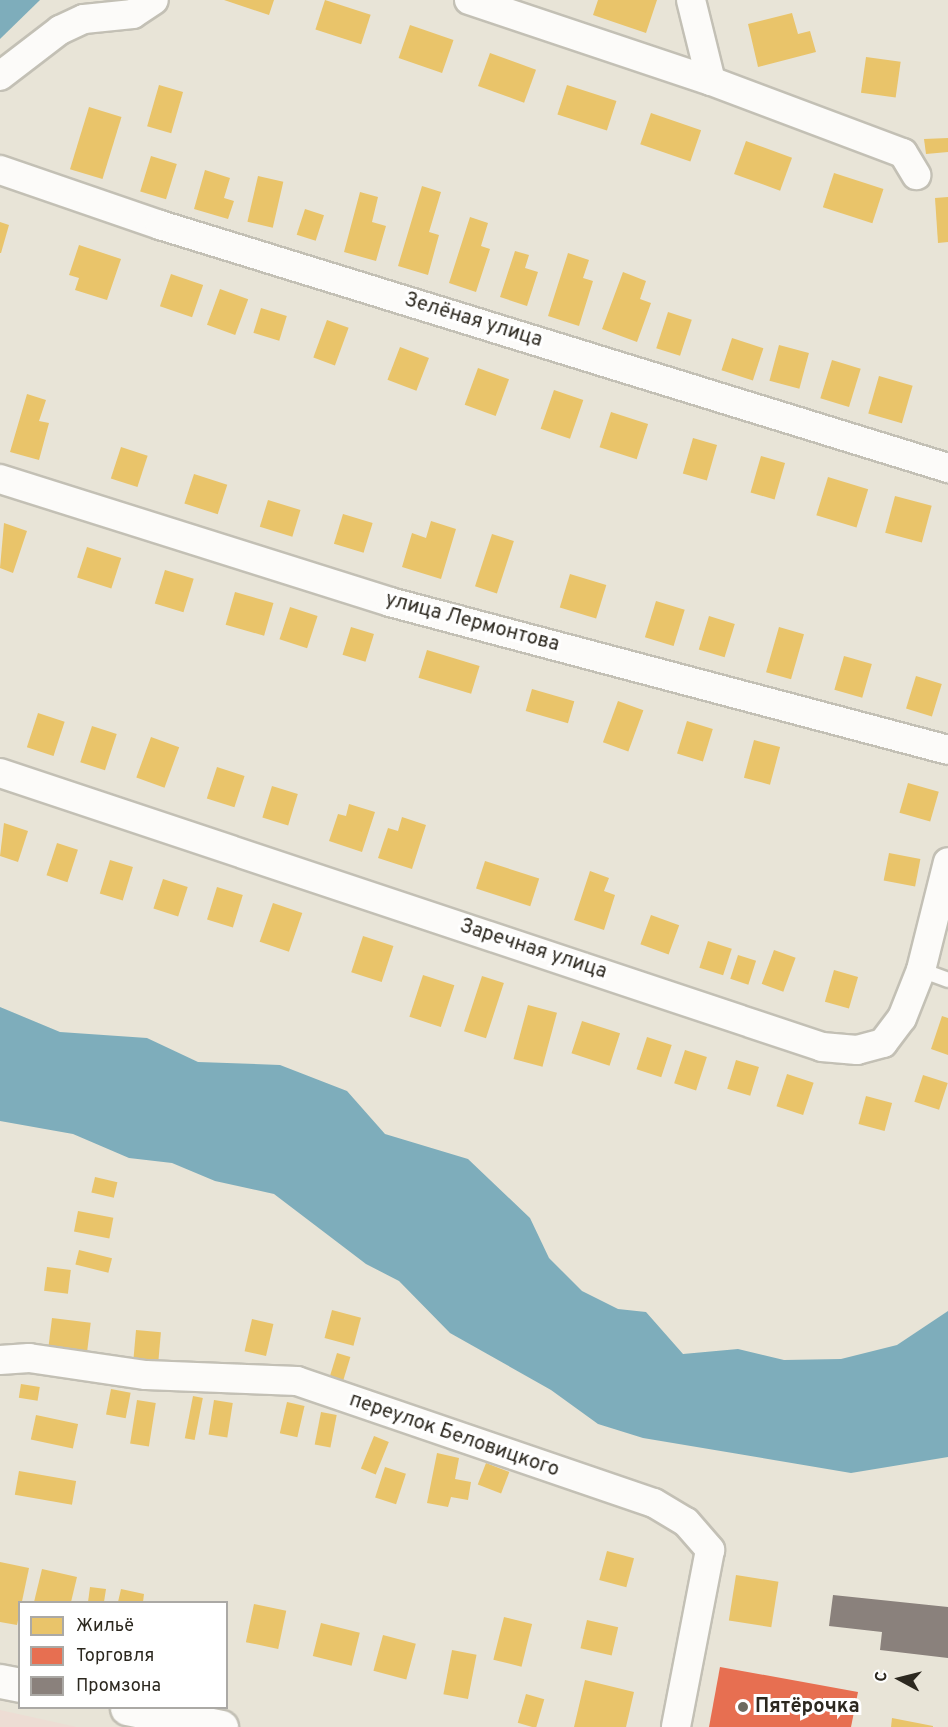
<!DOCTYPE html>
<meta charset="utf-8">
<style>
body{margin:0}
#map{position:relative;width:948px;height:1727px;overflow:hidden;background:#e8e4d7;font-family:Overpass,sans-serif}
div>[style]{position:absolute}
.education>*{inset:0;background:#edddd4}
.water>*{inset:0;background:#7eadbb}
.homes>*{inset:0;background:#e9c46a;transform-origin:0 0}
.shops>*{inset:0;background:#e76f51}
.industry>*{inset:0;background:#8a817c}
.roads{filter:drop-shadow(2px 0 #c3c0b5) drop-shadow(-2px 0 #c3c0b5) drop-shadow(0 2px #c3c0b5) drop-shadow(0 -2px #c3c0b5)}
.service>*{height:14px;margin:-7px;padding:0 7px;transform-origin:7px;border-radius:7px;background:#fcfbf9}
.minor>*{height:28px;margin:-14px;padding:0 14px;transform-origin:14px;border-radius:14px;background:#fcfbf9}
.tertiary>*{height:33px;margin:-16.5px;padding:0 16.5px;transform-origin:16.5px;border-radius:16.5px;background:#fcfbf9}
.dots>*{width:16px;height:16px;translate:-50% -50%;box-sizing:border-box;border:3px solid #fff;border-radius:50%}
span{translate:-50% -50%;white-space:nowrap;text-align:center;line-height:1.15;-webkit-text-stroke:6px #fff;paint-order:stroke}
.street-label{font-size:20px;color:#2c281f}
.poi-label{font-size:20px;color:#2c281f;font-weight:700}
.left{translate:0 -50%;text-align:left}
.legend{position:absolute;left:18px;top:1601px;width:210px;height:108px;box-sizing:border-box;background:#fff;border:2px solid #aba9a5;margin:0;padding:8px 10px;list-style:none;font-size:18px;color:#2c281f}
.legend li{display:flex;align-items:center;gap:12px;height:30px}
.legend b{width:30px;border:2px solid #aba9a5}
.north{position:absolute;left:870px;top:1649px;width:60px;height:60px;-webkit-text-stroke:4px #fff;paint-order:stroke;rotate:277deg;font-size:16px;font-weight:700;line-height:24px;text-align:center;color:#2c281f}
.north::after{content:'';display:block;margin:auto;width:21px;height:27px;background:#2c281f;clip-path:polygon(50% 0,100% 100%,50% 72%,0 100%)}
</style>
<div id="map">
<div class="education">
<i style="clip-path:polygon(0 1710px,77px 1727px,0 1727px)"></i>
</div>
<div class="water">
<i style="clip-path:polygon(0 0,40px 0,0 39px)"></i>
<i style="clip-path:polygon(0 1007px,60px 1032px,147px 1038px,198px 1062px,280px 1065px,347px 1091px,385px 1134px,468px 1159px,530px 1218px,549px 1258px,582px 1291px,618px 1309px,646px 1312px,683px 1354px,738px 1349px,784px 1360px,841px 1359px,897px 1345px,948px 1311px,948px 1457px,851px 1473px,643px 1438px,598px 1424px,551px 1390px,450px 1333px,399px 1281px,366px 1264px,274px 1194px,215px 1181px,172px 1163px,129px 1158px,73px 1134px,0 1121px)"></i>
</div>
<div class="homes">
<i style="clip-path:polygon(224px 0,274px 0,269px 15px)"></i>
<i style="left:325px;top:0;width:48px;height:31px;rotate:18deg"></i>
<i style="clip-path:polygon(598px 0,657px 0,646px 33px,593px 15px)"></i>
<i style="clip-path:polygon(792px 13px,798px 34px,810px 31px,816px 52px,758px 67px,748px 24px)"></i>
<i style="left:410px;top:25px;width:46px;height:35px;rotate:19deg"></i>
<i style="left:490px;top:53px;width:49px;height:35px;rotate:20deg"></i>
<i style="left:866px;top:57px;width:35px;height:36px;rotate:8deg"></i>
<i style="left:159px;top:85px;width:25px;height:43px;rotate:16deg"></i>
<i style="left:567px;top:85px;width:52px;height:31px;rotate:18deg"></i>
<i style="left:89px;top:107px;width:34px;height:65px;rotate:17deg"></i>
<i style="left:651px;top:113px;width:53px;height:33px;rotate:19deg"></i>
<i style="clip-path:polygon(948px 138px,948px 152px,926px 154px,924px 139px)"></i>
<i style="left:746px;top:141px;width:49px;height:35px;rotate:20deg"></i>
<i style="left:151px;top:156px;width:27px;height:37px;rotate:17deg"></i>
<i style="clip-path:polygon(205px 170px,230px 178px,224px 198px,234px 201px,228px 219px,194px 209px)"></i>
<i style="left:834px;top:173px;width:52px;height:36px;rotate:18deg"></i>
<i style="left:258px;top:176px;width:26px;height:47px;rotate:13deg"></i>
<i style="clip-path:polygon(422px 186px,441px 192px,429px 232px,439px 235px,428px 275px,398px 266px)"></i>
<i style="clip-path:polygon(360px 192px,378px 197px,372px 222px,386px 226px,376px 261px,344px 252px)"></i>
<i style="clip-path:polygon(948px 197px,948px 242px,938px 243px,935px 198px)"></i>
<i style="left:305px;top:209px;width:20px;height:27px;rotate:18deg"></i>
<i style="clip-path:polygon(470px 217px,488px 223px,481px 246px,490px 249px,476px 292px,449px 283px)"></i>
<i style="clip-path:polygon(0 222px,9px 225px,1px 253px,0 253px)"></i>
<i style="clip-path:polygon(79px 245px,121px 259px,107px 300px,75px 290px,79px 278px,69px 275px)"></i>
<i style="clip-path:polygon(515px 251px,529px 255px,525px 268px,538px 272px,527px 306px,500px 297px)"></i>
<i style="clip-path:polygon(568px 253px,589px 260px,583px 278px,593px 281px,579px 326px,548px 316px)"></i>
<i style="clip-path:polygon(623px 272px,646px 281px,640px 299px,651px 303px,637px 342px,602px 329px)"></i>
<i style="left:171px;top:274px;width:34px;height:34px;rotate:19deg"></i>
<i style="left:220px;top:289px;width:30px;height:38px;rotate:20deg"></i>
<i style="left:261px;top:308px;width:27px;height:26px;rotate:17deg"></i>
<i style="left:668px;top:312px;width:25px;height:38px;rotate:18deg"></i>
<i style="left:327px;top:320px;width:23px;height:40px;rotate:20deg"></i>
<i style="left:732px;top:338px;width:33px;height:34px;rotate:18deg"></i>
<i style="left:779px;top:345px;width:31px;height:37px;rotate:15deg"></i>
<i style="left:400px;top:347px;width:31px;height:35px;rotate:21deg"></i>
<i style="left:832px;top:360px;width:30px;height:40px;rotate:17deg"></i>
<i style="left:478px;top:368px;width:33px;height:39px;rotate:20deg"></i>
<i style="left:879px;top:376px;width:35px;height:39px;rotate:16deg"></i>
<i style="left:554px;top:390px;width:31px;height:41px;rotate:19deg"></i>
<i style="clip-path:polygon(27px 394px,46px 400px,39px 421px,49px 423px,39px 460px,10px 452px)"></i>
<i style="left:611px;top:412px;width:39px;height:37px;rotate:18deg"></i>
<i style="left:693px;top:438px;width:25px;height:37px;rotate:16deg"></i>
<i style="left:121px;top:447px;width:28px;height:33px;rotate:18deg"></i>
<i style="left:761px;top:456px;width:25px;height:38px;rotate:16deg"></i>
<i style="left:194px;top:474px;width:35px;height:31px;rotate:18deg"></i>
<i style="left:828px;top:477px;width:42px;height:40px;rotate:17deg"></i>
<i style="left:895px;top:496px;width:38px;height:38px;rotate:15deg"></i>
<i style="left:268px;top:500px;width:34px;height:28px;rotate:17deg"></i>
<i style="left:343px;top:514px;width:31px;height:31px;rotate:17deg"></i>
<i style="clip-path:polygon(431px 521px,456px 529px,441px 579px,402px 567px,412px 533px,426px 538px)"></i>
<i style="clip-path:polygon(4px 523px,27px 531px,13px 573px,0 568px)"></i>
<i style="left:492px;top:534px;width:23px;height:55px;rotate:18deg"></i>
<i style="left:87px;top:547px;width:36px;height:32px;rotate:18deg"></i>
<i style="left:165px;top:570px;width:30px;height:35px;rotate:17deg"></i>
<i style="left:570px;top:574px;width:38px;height:35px;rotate:17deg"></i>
<i style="left:235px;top:592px;width:40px;height:34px;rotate:16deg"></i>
<i style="left:656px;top:601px;width:30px;height:38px;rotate:17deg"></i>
<i style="left:290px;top:607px;width:29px;height:34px;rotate:18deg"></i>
<i style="left:709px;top:616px;width:27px;height:35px;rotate:17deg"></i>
<i style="left:351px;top:627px;width:24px;height:29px;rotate:17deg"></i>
<i style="left:779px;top:627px;width:26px;height:47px;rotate:16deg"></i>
<i style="left:427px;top:650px;width:55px;height:29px;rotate:17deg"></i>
<i style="left:844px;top:656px;width:29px;height:35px;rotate:16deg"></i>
<i style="left:916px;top:676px;width:27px;height:34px;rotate:17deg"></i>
<i style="left:532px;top:689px;width:44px;height:23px;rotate:16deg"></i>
<i style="left:618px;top:701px;width:27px;height:44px;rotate:20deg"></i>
<i style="left:38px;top:713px;width:28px;height:36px;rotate:18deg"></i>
<i style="left:687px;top:721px;width:27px;height:34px;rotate:17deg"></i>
<i style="left:92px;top:726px;width:26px;height:38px;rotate:18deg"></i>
<i style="left:151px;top:737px;width:30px;height:43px;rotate:20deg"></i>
<i style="left:754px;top:740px;width:27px;height:39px;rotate:15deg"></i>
<i style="left:217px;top:767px;width:29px;height:33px;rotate:18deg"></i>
<i style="left:908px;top:783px;width:32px;height:31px;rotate:16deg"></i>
<i style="left:272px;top:786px;width:27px;height:33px;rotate:17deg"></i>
<i style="clip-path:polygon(349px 804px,375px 812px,362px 852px,329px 841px,338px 814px,346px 816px)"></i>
<i style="clip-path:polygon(402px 817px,426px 825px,412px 869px,378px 858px,388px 828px,398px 831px)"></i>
<i style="clip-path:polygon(4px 823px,28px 831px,18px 862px,0 856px)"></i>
<i style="left:57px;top:843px;width:22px;height:34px;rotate:18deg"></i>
<i style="left:889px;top:853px;width:32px;height:28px;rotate:11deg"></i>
<i style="left:110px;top:860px;width:24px;height:35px;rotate:17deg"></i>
<i style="left:485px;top:861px;width:57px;height:29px;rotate:18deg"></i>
<i style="clip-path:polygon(590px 871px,609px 878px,604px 891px,615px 895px,604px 930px,574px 920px)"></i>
<i style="left:163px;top:879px;width:26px;height:31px;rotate:18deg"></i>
<i style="left:217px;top:887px;width:27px;height:34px;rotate:17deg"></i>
<i style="left:273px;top:903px;width:31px;height:41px;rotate:19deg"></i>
<i style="left:651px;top:915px;width:30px;height:31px;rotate:20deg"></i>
<i style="left:363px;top:936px;width:32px;height:38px;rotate:18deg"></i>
<i style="left:708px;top:941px;width:25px;height:28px;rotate:18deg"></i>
<i style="left:774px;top:950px;width:23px;height:36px;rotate:20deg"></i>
<i style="left:738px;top:955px;width:19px;height:25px;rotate:18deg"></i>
<i style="left:834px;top:970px;width:25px;height:33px;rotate:16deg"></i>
<i style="left:423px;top:975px;width:33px;height:44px;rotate:18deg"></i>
<i style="left:482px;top:976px;width:23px;height:58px;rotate:18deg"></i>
<i style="left:528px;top:1005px;width:30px;height:56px;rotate:15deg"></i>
<i style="clip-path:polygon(942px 1016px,948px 1018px,948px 1055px,931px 1049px)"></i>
<i style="left:582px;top:1021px;width:40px;height:34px;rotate:18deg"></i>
<i style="left:647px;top:1037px;width:26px;height:34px;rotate:18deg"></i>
<i style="left:685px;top:1050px;width:23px;height:35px;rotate:18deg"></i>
<i style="left:736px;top:1060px;width:24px;height:30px;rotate:17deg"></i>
<i style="left:787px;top:1074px;width:28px;height:34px;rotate:18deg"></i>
<i style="left:923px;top:1075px;width:26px;height:28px;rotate:18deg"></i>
<i style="left:866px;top:1096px;width:27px;height:29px;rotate:15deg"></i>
<i style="left:95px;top:1177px;width:23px;height:16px;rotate:13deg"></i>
<i style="left:78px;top:1211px;width:36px;height:21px;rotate:11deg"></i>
<i style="left:79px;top:1250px;width:34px;height:15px;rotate:14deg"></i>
<i style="left:47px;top:1267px;width:24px;height:24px;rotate:7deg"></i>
<i style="left:332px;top:1310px;width:30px;height:29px;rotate:15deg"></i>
<i style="left:52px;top:1318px;width:39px;height:29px;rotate:7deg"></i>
<i style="left:252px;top:1319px;width:22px;height:33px;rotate:13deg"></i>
<i style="left:136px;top:1330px;width:25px;height:29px;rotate:5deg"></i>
<i style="left:337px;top:1353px;width:14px;height:24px;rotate:17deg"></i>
<i style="left:21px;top:1384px;width:19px;height:14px;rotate:9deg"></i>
<i style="left:111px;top:1389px;width:20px;height:26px;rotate:11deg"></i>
<i style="left:193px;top:1396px;width:10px;height:43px;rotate:11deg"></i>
<i style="left:137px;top:1400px;width:19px;height:44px;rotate:9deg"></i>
<i style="left:214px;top:1400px;width:19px;height:35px;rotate:9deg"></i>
<i style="left:287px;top:1402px;width:18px;height:32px;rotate:13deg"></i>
<i style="left:321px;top:1412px;width:16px;height:33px;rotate:11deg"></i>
<i style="left:36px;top:1415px;width:43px;height:25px;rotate:12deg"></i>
<i style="left:374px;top:1436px;width:16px;height:35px;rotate:22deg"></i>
<i style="clip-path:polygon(437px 1453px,459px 1458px,455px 1479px,471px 1482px,468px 1500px,451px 1497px,448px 1507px,427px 1503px)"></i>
<i style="left:486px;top:1463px;width:25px;height:23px;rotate:21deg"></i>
<i style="left:385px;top:1467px;width:22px;height:32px;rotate:18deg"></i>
<i style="left:19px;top:1471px;width:58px;height:24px;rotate:10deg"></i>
<i style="left:607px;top:1551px;width:28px;height:30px;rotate:15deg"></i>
<i style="clip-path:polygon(0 1562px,29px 1568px,17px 1625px,0 1622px)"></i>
<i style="clip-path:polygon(42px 1569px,77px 1577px,71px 1602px,34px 1602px)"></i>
<i style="left:736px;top:1575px;width:43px;height:46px;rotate:9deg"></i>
<i style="clip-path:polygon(90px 1587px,106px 1589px,104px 1602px,88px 1602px)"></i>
<i style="clip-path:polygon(121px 1589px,144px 1594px,143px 1602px,118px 1602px)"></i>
<i style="left:254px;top:1604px;width:33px;height:39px;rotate:12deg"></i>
<i style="left:504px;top:1617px;width:29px;height:44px;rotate:14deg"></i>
<i style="left:587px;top:1620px;width:32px;height:29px;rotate:13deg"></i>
<i style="left:321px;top:1623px;width:40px;height:34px;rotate:14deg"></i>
<i style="left:383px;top:1635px;width:34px;height:37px;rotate:15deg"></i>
<i style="left:452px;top:1650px;width:25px;height:45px;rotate:11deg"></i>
<i style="clip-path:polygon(585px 1680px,634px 1692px,626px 1727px,574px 1727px)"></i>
<i style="left:526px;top:1694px;width:19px;height:30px;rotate:16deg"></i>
<i style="clip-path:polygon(892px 1718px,933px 1726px,933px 1727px,891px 1727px)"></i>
</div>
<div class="shops">
<i style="clip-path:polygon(720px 1667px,858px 1692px,851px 1727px,709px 1727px)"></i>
</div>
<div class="industry">
<i style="clip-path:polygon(833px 1595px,948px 1607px,948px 1658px,880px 1650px,882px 1632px,829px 1626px)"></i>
</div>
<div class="roads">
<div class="service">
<i style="left:921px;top:970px;width:29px;rotate:20deg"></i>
</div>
<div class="minor">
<i style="left:469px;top:0;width:255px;rotate:18.5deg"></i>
<i style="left:711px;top:81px;width:83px;rotate:-103.9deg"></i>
<i style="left:0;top:76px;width:76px;rotate:-37.5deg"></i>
<i style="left:60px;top:30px;width:26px;rotate:-25deg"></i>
<i style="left:84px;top:19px;width:49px;rotate:-5.8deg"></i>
<i style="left:133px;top:14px;width:25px;rotate:-34deg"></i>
<i style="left:711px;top:81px;width:205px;rotate:20.6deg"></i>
<i style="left:903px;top:153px;width:26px;rotate:59deg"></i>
<i style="left:0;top:170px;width:169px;rotate:19deg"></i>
<i style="left:160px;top:225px;width:825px;rotate:17.14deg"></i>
<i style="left:0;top:479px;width:409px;rotate:17.5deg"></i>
<i style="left:390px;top:602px;width:577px;rotate:14.85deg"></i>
<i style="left:0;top:773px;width:866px;rotate:18.43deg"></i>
<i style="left:822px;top:1047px;width:35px;rotate:5deg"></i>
<i style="left:857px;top:1050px;width:27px;rotate:-15deg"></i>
<i style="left:883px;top:1043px;width:31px;rotate:-53deg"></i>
<i style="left:902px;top:1018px;width:52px;rotate:-68.4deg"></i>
<i style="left:921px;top:970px;width:111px;rotate:-76deg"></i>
<i style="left:0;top:1360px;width:29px;rotate:-4deg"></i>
<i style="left:29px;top:1358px;width:118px;rotate:8.3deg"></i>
<i style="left:146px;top:1375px;width:151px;rotate:2.3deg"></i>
<i style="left:297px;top:1381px;width:377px;rotate:18.9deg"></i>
<i style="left:654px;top:1503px;width:37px;rotate:31deg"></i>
<i style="left:686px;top:1522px;width:37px;rotate:49deg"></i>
<i style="left:710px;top:1550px;width:180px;rotate:100.9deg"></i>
</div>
<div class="tertiary">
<i style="left:0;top:1681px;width:20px;rotate:11deg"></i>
<i style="left:127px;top:1708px;width:96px;rotate:11.4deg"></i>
</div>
</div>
<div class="dots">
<i style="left:743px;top:1707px;background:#6e6a5f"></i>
</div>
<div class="street-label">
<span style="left:473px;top:321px;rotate:17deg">Зелёная улица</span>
<span style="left:472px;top:623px;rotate:15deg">улица Лермонтова</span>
<span style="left:533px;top:950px;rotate:18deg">Заречная улица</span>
<span style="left:454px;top:1436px;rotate:19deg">переулок Беловицкого</span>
</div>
<div class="poi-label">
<span class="left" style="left:755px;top:1707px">Пятёрочка</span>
</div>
<ul class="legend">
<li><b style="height:16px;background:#e9c46a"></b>Жильё</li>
<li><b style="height:16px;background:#e76f51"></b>Торговля</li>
<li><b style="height:16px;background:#8a817c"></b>Промзона</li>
</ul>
<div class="north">С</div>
</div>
